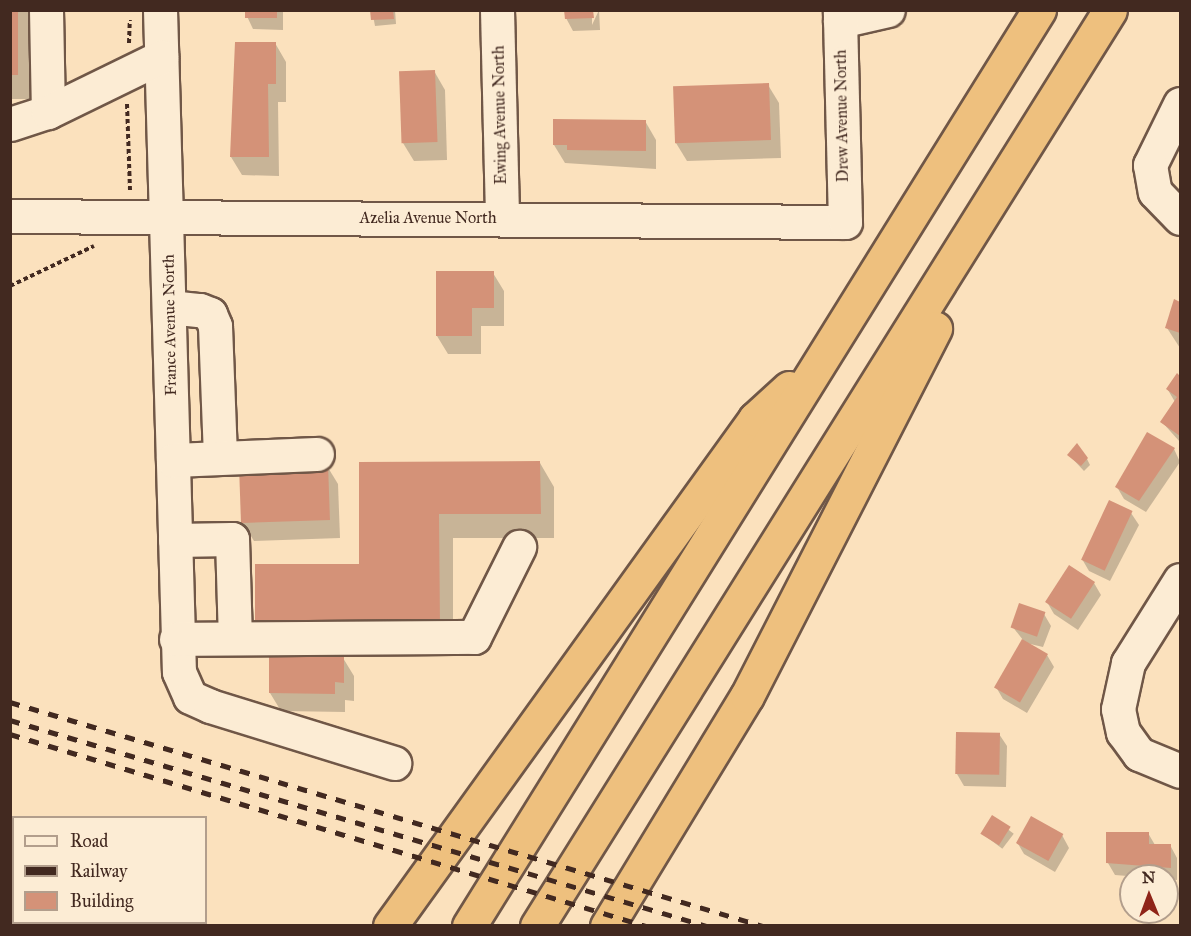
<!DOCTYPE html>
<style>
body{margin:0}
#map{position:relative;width:1191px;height:936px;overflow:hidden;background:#fbe1bd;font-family:"IM FELL Great Primer",serif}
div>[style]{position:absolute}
.shadow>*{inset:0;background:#0003;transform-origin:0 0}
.building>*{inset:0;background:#d49278;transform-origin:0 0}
.path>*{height:4px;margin-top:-2px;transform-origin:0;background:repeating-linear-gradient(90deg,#422920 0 4.5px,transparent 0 7.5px)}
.roads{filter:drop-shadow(2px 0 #705747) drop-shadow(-2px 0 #705747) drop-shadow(0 2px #705747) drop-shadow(0 -2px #705747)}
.minor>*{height:33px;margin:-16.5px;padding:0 16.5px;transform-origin:16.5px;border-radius:16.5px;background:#fcecd4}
.highway>*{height:33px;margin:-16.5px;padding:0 16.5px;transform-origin:16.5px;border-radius:16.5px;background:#eec07e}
.rail>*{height:4.5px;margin-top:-2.25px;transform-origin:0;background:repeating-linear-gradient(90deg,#422920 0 10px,transparent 0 20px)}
span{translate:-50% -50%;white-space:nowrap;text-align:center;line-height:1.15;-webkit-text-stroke:6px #fcecd4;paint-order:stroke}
.street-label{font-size:16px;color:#422920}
.frame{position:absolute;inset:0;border:12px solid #422920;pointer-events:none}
.legend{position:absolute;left:12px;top:816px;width:195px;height:108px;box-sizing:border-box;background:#fcecd4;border:2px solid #b29e8c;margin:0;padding:8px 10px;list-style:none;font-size:18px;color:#422920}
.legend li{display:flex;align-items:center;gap:12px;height:30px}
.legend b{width:30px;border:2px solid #b29e8c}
.north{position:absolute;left:1119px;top:864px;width:60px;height:60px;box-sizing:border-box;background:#fcecd4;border:2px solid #b29e8c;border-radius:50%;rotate:359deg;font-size:16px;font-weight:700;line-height:24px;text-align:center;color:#422920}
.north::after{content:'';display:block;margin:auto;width:21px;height:27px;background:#8f2418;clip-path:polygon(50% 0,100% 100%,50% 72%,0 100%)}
</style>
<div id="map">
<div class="shadow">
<i style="left:10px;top:10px;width:21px;height:89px"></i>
<i style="clip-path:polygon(244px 10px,283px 10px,283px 30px,253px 29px)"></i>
<i style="clip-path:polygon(372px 10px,395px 10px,396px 24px,375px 26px)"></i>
<i style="clip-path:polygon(592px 10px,592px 25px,599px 10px,600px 30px,573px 31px,566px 18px)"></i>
<i style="clip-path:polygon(275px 43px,286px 62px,286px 102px,278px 102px,279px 176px,242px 175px,231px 157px,237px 44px)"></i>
<i style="clip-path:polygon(434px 71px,445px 90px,447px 160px,414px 161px,403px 143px)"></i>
<i style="clip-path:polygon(768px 85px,779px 103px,781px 158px,687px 161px,676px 143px)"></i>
<i style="clip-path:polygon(645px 121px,656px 140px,656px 169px,565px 163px,554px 145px)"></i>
<i style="clip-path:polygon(493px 273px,504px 291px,504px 326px,481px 326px,481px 354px,448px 354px,437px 336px)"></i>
<i style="clip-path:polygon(1175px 301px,1180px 303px,1180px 348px,1167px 328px)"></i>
<i style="clip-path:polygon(1177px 375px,1180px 378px,1180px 442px,1162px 422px,1175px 402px,1168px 390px)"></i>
<i style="clip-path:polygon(1147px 434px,1174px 449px,1180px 462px,1146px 512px,1124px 499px,1117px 487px)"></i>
<i style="clip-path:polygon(1069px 455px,1087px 459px,1090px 465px,1084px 471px)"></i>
<i style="clip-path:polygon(360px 463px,540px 463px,554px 487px,554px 538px,453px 538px,453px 651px,361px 565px)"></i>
<i style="clip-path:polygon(327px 466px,338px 484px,340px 538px,254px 541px,243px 523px)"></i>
<i style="clip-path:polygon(1131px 513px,1139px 525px,1110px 581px,1089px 571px,1082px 559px)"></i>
<i style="clip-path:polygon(1094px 583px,1101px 595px,1078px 630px,1054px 614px,1047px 602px)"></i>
<i style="clip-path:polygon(1044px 614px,1051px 626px,1043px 647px,1026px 643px,1047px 655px,1054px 667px,1027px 713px,1003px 699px,996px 687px,1023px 640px,1012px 626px)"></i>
<i style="clip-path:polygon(343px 658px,354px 676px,354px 701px,345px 700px,345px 712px,281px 711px,270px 693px)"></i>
<i style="clip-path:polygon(999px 734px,1007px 746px,1006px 787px,964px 786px,957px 774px)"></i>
<i style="left:993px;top:818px;width:26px;height:19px;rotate:37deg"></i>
<i style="clip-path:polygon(1148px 833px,1155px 845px,1170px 845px,1177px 858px,1177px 880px,1115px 875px,1108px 863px)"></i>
<i style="clip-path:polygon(1062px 835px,1069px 848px,1055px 872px,1024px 854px,1017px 842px)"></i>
<i style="clip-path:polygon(10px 918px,14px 922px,63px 926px,10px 926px)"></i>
</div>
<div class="building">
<i style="left:10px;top:10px;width:8px;height:65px"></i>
<i style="left:245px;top:10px;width:32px;height:8px"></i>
<i style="clip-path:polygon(370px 10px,393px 10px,394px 19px,371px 20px)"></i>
<i style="clip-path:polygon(564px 10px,593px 10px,594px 18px,565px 19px)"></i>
<i style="clip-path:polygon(235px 42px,276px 42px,276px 84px,268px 84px,269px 157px,230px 157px)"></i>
<i style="left:435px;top:70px;width:72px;height:36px;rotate:88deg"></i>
<i style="left:769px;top:83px;width:57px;height:96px;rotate:88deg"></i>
<i style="clip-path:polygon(553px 119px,646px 120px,646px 151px,567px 150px,567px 145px,553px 145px)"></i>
<i style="clip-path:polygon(436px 271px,494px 271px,494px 308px,472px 308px,472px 336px,436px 336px)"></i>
<i style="clip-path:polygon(1174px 299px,1180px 302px,1180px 333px,1165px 328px)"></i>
<i style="clip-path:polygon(1177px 373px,1180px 376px,1180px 436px,1160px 422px,1177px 397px,1166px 389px)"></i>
<i style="clip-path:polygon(1147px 432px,1175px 448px,1139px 501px,1115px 487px)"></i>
<i style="clip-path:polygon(1077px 443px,1088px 458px,1081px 466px,1067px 455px)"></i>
<i style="clip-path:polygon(540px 461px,541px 514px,439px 514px,440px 627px,255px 628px,255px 564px,359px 564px,359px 462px)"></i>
<i style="left:328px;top:464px;width:56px;height:89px;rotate:88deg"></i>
<i style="left:1109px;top:500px;width:26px;height:66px;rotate:25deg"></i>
<i style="left:1069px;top:565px;width:31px;height:44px;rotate:33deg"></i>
<i style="left:1019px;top:603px;width:28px;height:26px;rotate:19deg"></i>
<i style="left:1022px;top:639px;width:30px;height:56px;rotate:30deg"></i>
<i style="clip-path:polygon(269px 655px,344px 656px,344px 683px,335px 682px,335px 694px,269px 693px)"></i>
<i style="left:956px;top:732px;width:44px;height:42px;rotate:1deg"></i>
<i style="left:992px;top:815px;width:22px;height:22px;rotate:32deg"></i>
<i style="left:1031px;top:816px;width:37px;height:31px;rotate:29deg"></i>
<i style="clip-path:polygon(1106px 832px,1149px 832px,1149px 844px,1171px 844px,1171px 868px,1106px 863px)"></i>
<i style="clip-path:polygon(10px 917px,14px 922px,60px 926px,10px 926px)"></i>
</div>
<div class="path">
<i style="left:129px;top:43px;width:23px;rotate:-88deg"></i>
<i style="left:127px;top:104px;width:86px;rotate:88deg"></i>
<i style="left:10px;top:286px;width:93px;rotate:-25.5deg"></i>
</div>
<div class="roads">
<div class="minor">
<i style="left:46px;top:10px;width:102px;rotate:88.9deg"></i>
<i style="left:160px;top:10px;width:662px;rotate:88.36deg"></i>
<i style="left:179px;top:672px;width:27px;rotate:66deg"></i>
<i style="left:190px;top:697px;width:22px;rotate:24deg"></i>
<i style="left:210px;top:706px;width:193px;rotate:17.2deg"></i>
<i style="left:497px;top:10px;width:209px;rotate:88.6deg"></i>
<i style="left:840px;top:21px;width:49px;rotate:-12.9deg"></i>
<i style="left:1180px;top:104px;width:68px;rotate:116.2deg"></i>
<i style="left:1150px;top:165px;width:27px;rotate:80deg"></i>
<i style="left:1155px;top:192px;width:36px;rotate:46deg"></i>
<i style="left:10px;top:124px;width:40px;rotate:-18deg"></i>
<i style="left:48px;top:112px;width:126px;rotate:-26deg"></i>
<i style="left:10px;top:216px;width:835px;rotate:0.41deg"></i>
<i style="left:845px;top:222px;width:212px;rotate:-91.4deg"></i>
<i style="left:169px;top:307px;width:31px;rotate:6deg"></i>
<i style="left:200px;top:310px;width:11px;rotate:22deg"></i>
<i style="left:210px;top:314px;width:13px;rotate:67deg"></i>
<i style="left:215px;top:326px;width:130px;rotate:87.8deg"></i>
<i style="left:173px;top:460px;width:144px;rotate:-2.4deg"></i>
<i style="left:175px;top:540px;width:57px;rotate:-1deg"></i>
<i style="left:232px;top:539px;width:99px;rotate:88.3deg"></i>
<i style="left:1180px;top:580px;width:98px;rotate:122.1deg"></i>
<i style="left:1128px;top:663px;width:47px;rotate:102.3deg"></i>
<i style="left:1118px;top:709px;width:24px;rotate:78deg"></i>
<i style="left:1123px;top:732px;width:27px;rotate:54deg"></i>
<i style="left:1139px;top:754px;width:44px;rotate:22.5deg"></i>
<i style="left:176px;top:639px;width:298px;rotate:-0.4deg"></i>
<i style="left:474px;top:637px;width:101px;rotate:-63.4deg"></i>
<i style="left:10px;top:851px;width:4px"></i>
<i style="left:100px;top:922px;width:4px;rotate:90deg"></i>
</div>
<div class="highway">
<i style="left:390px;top:926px;width:625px;rotate:-54.25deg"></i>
<i style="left:755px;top:419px;width:46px;rotate:-42.4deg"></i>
<i style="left:469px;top:926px;width:1079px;rotate:-58.11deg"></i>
<i style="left:537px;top:926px;width:1080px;rotate:-57.97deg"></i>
<i style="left:607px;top:926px;width:269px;rotate:-58.7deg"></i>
<i style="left:747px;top:696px;width:413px;rotate:-62.9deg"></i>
</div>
</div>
<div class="rail">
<i style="left:10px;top:702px;width:786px;rotate:16.57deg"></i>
<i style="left:10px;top:720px;width:727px;rotate:16.47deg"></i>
<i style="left:10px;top:734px;width:664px;rotate:16.8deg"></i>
</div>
<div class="street-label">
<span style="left:500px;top:115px;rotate:-91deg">Ewing Avenue North</span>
<span style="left:842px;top:116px;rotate:-91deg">Drew Avenue North</span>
<span style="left:428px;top:218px">Azelia Avenue North</span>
<span style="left:170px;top:325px;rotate:-91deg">France Avenue North</span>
</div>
<div class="frame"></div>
<ul class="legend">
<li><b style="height:8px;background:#fcecd4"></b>Road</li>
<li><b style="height:8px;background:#422920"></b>Railway</li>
<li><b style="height:16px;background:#d49278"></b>Building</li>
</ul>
<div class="north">N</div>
</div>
